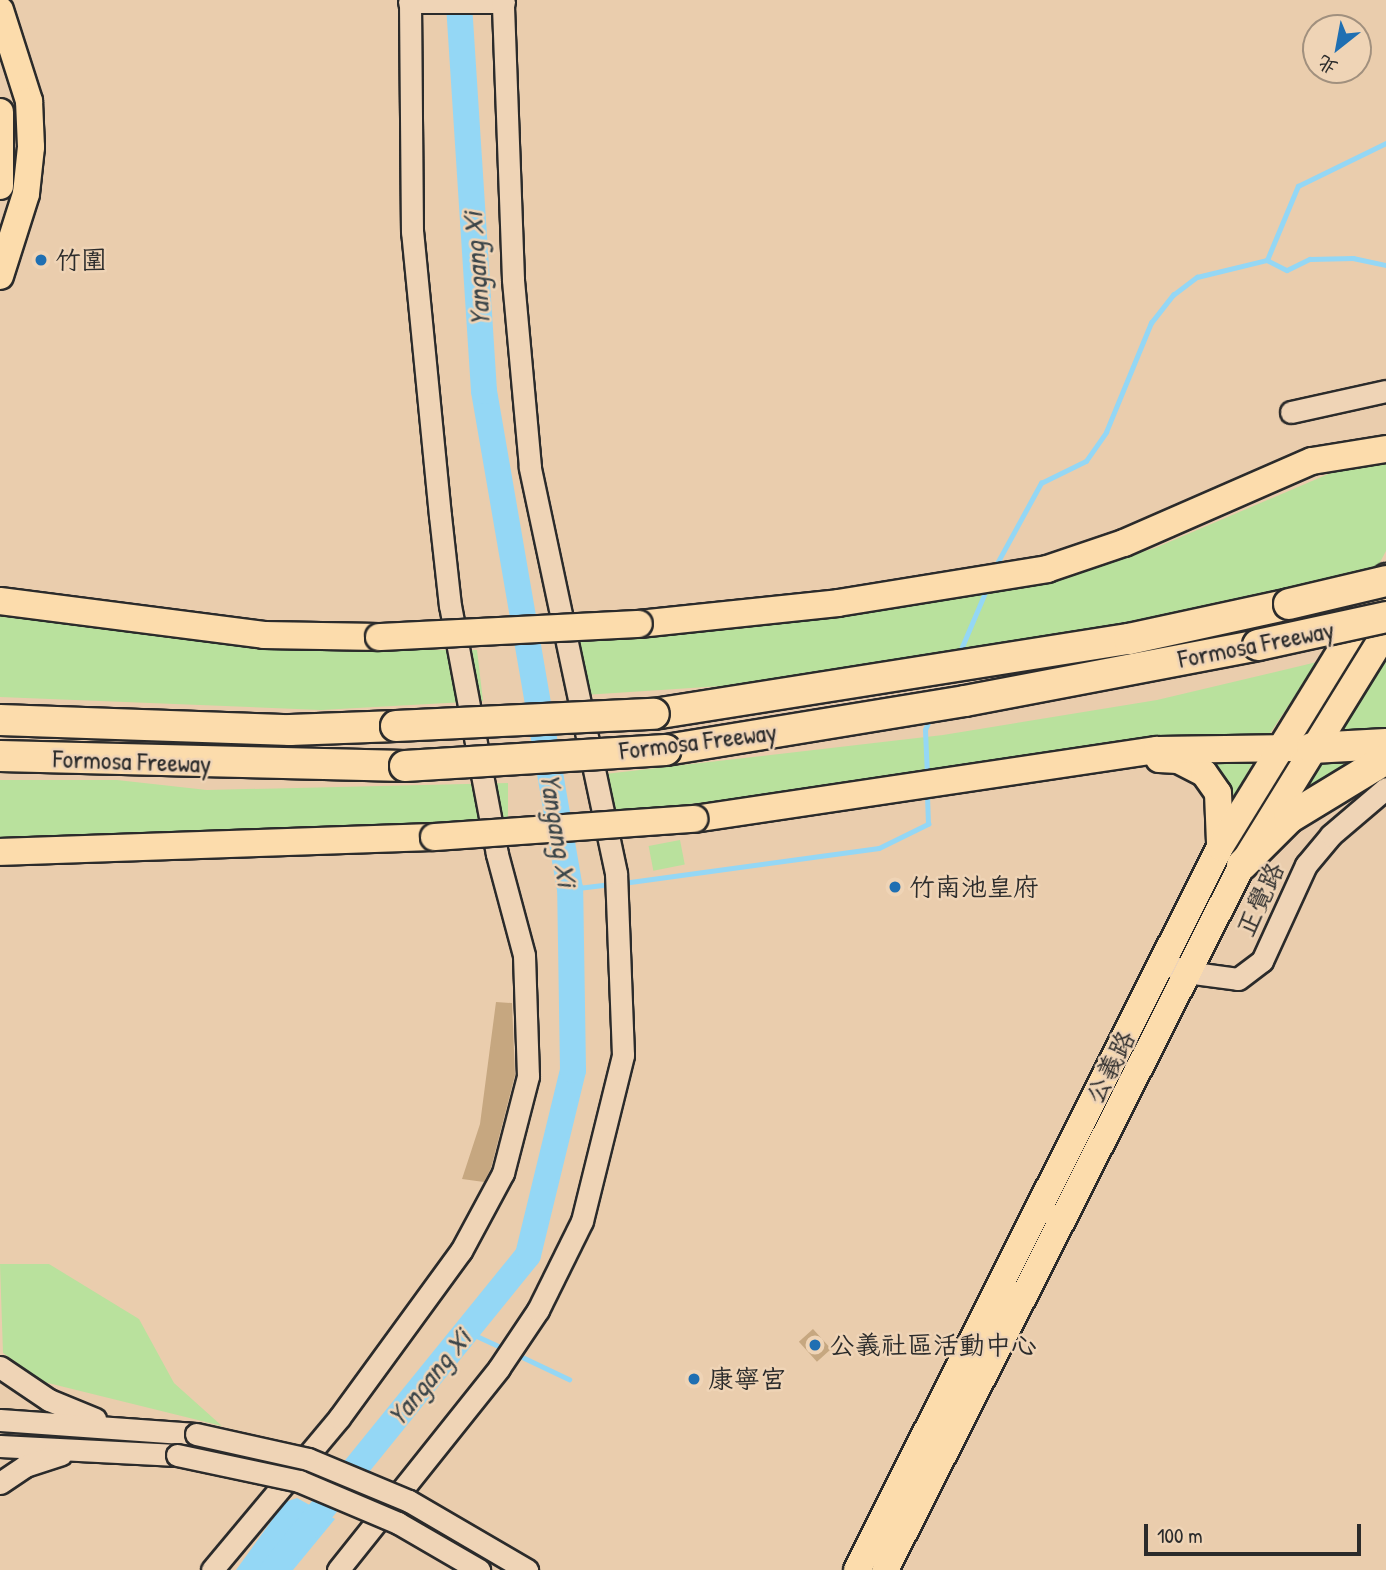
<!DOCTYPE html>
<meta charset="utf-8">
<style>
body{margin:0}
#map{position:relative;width:1386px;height:1570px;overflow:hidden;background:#eacdad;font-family:"Patrick Hand","LXGW WenKai TC",sans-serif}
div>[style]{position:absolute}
.green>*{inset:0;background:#b9e19d;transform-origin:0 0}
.water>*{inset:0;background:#94d7f5}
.stream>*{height:4.5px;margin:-2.25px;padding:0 2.25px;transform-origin:2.25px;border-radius:2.25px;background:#94d7f5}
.river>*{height:26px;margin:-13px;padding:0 13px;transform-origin:13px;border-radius:13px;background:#94d7f5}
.building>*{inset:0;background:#c6a780;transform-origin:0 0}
.roads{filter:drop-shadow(2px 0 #2b2b2b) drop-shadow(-2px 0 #2b2b2b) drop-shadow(0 2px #2b2b2b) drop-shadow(0 -2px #2b2b2b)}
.minor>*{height:21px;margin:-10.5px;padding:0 10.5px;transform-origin:10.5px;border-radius:10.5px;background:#efd4b6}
.major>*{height:26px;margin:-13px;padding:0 13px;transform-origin:13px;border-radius:13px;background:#fcdcac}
.highway>*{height:30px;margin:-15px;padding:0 15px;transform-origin:15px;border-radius:15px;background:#fcdcac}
.bridges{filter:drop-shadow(2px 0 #2b2b2b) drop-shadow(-2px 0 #2b2b2b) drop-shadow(0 2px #2b2b2b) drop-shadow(0 -2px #2b2b2b)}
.minor-bridge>*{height:21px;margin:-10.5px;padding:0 10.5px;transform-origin:10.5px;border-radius:10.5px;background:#efd4b6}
.major-bridge>*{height:26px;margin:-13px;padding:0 13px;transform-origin:13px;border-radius:13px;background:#fcdcac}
.highway-bridge>*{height:30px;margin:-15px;padding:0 15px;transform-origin:15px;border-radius:15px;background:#fcdcac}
.dots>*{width:19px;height:19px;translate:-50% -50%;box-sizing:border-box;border:4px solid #efd4b6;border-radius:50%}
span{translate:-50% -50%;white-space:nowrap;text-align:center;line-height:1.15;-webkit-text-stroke:5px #efd4b6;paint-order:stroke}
.poi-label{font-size:26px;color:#2b2b2b}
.left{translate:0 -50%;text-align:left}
.street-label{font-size:26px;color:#2b2b2b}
.water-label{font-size:28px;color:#3b4549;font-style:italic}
.north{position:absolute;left:1302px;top:14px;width:70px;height:70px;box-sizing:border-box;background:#efd4b6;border:2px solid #a1907e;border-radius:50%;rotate:211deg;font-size:19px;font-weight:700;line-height:28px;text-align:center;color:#2b2b2b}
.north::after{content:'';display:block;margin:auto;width:24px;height:32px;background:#1f6fb2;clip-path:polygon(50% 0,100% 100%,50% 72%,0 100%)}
.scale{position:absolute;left:1144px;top:1524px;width:217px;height:32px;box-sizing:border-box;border:4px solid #2b2b2b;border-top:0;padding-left:9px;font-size:21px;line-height:24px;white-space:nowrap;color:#2b2b2b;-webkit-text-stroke:5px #efd4b6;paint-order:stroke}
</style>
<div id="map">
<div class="green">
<i style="clip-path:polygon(1386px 458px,1386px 551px,1377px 568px,1015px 646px,798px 681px,584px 695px,576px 641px,924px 604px,1074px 572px,1155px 548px,1333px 472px)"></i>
<i style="clip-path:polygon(0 614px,297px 649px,477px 650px,483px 701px,321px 710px,0 697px)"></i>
<i style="clip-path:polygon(1386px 652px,1386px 732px,1350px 738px,1338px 730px)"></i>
<i style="clip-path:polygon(1317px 662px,1267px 738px,612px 813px,605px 774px,943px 735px,1157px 700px)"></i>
<i style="clip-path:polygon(1256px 756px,1235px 796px,1195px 758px)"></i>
<i style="clip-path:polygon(1373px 756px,1297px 802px,1318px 761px)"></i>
<i style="clip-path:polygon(0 780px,117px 780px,207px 790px,508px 783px,508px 820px,0 840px)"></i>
<i style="left:680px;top:840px;width:25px;height:32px;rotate:79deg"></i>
<i style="clip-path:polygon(0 1264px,49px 1264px,139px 1319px,174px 1383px,222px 1426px,44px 1382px,3px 1353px)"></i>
</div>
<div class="water">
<i style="clip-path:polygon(297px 1498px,335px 1519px,293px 1570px,236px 1570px,285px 1502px)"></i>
</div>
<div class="stream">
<i style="left:1267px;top:260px;width:22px;rotate:27deg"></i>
<i style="left:1287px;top:270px;width:25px;rotate:-26deg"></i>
<i style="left:1310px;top:259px;width:43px;rotate:-1.3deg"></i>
<i style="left:1353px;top:258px;width:34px;rotate:12deg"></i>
<i style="left:995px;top:567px;width:96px;rotate:-61.3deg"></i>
<i style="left:1041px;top:483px;width:50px;rotate:-26.1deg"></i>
<i style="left:1086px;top:461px;width:35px;rotate:-55deg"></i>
<i style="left:1106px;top:432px;width:118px;rotate:-67.6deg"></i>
<i style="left:1151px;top:323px;width:36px;rotate:-52deg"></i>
<i style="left:1173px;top:295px;width:30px;rotate:-37deg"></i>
<i style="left:1197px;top:277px;width:72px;rotate:-13.7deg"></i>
<i style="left:1267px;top:260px;width:80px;rotate:-67.3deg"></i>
<i style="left:1298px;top:186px;width:98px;rotate:-26deg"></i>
<i style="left:959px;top:654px;width:72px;rotate:-67deg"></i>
<i style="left:927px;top:776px;width:46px;rotate:-92.5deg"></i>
<i style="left:925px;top:730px;width:15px;rotate:-67deg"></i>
<i style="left:623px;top:883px;width:258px;rotate:-7.8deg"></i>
<i style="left:879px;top:848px;width:55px;rotate:-26.1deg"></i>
<i style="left:928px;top:824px;width:32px;rotate:-92deg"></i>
<i style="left:570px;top:889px;width:41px;rotate:-7deg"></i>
<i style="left:466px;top:1331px;width:43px;rotate:24.8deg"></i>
<i style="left:516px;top:1354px;width:59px;rotate:25.3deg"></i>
</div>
<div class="river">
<i style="left:273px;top:1570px;width:405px;rotate:-51deg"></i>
<i style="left:528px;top:1255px;width:190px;rotate:-76.3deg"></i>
<i style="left:573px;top:1070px;width:181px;rotate:-90.9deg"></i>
<i style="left:570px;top:889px;width:505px;rotate:-99.8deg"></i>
<i style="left:484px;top:391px;width:392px;rotate:-93.7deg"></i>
</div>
<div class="building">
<i style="clip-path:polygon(496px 1002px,512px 1003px,515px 1075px,491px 1168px,484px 1182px,462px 1179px,480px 1124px)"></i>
<i style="left:813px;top:1329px;width:27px;height:19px;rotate:48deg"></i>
</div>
<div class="roads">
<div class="minor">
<i style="left:409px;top:2px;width:95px"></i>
<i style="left:1291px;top:412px;width:97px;rotate:-12.5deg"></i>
<i style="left:1163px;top:962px;width:25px;rotate:23deg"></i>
<i style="left:1186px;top:972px;width:52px;rotate:7.7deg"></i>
<i style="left:1238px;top:979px;width:30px;rotate:-37deg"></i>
<i style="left:1262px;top:961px;width:106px;rotate:-65.4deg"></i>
<i style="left:1306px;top:865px;width:39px;rotate:-50deg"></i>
<i style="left:1331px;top:835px;width:72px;rotate:-40.5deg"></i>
<i style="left:0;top:1367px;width:59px;rotate:34deg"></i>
<i style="left:49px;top:1400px;width:50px;rotate:22.4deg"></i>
<i style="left:0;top:1420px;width:196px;rotate:4.1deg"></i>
<i style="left:0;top:1446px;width:177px;rotate:2.9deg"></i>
<i style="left:0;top:1483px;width:30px;rotate:-34deg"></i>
<i style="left:25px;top:1466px;width:38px;rotate:-18deg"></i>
<i style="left:212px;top:1570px;width:198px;rotate:-50.1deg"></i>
<i style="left:339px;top:1418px;width:207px;rotate:-53.9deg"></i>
<i style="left:461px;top:1251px;width:89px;rotate:-61.7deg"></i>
<i style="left:503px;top:1173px;width:100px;rotate:-75.5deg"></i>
<i style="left:528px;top:1076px;width:121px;rotate:-91.9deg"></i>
<i style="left:524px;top:955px;width:105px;rotate:-105deg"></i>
<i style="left:497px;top:854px;width:252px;rotate:-100.7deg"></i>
<i style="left:450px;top:606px;width:91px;rotate:-96.3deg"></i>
<i style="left:440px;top:516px;width:285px;rotate:-95.6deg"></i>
<i style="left:412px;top:232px;width:232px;rotate:-90.5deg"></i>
<i style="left:338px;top:1570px;width:258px;rotate:-51.4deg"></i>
<i style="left:499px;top:1368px;width:70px;rotate:-56.1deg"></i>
<i style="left:538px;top:1310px;width:99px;rotate:-63.7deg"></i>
<i style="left:582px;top:1221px;width:171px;rotate:-76.1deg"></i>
<i style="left:623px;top:1055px;width:182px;rotate:-92.2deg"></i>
<i style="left:616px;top:873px;width:415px;rotate:-102deg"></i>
<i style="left:530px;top:467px;width:189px;rotate:-95.2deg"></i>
<i style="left:513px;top:279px;width:279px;rotate:-92.1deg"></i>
</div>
<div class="major">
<i style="left:0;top:10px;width:96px;rotate:72.3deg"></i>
<i style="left:29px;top:101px;width:46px;rotate:87.5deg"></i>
<i style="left:31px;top:147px;width:47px;rotate:96.1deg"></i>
<i style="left:26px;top:194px;width:86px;rotate:107.6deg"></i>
<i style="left:0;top:112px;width:74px;rotate:90deg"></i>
<i style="left:0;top:601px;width:266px;rotate:7.3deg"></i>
<i style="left:264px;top:635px;width:115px;rotate:1deg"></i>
<i style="left:639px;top:624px;width:200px;rotate:-6deg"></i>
<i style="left:838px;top:603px;width:212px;rotate:-9.2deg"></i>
<i style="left:1047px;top:569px;width:81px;rotate:-18.7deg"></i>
<i style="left:1124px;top:543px;width:205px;rotate:-23.6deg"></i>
<i style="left:1312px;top:461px;width:75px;rotate:-9.2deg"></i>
<i style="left:1159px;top:759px;width:19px;rotate:3deg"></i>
<i style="left:1178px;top:760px;width:29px;rotate:27deg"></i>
<i style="left:1204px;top:773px;width:24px;rotate:55deg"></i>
<i style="left:1218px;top:793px;width:49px;rotate:87.7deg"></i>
<i style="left:694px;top:819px;width:468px;rotate:-8.5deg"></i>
<i style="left:1157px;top:750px;width:136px;rotate:-0.8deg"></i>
<i style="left:0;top:852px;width:434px;rotate:-2deg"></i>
<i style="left:857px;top:1570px;width:809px;rotate:-63.34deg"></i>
<i style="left:1220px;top:847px;width:317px;rotate:-58.4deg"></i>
<i style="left:885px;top:1570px;width:790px;rotate:-63.14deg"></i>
<i style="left:1242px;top:865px;width:274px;rotate:-58.3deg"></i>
</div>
<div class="highway">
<i style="left:654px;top:714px;width:481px;rotate:-9deg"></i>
<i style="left:1129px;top:639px;width:164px;rotate:-12.3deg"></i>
<i style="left:0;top:720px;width:290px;rotate:2deg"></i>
<i style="left:290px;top:730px;width:106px;rotate:-2.2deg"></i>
<i style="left:1312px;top:748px;width:74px;rotate:-3.1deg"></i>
<i style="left:666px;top:750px;width:303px;rotate:-9.3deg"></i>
<i style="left:965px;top:701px;width:298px;rotate:-10.8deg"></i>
<i style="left:0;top:756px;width:405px;rotate:1.4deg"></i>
<i style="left:1242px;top:865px;width:66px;rotate:-45deg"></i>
<i style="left:1289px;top:818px;width:114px;rotate:-31.3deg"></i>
</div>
</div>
<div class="bridges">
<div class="minor-bridge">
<i style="left:196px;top:1434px;width:115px;rotate:12.6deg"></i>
<i style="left:308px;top:1459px;width:109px;rotate:22.6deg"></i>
<i style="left:409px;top:1501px;width:137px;rotate:30.3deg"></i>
<i style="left:177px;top:1455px;width:125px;rotate:12deg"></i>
<i style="left:299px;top:1481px;width:108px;rotate:23deg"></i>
<i style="left:398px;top:1523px;width:94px;rotate:30.1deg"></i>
</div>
<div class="major-bridge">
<i style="left:379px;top:637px;width:260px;rotate:-2.9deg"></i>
<i style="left:434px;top:837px;width:261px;rotate:-4deg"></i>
</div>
<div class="highway-bridge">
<i style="left:1289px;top:604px;width:100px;rotate:-13.3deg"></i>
<i style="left:1258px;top:645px;width:131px;rotate:-12.3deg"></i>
<i style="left:396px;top:726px;width:258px;rotate:-2.7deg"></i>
<i style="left:405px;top:766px;width:261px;rotate:-3.5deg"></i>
</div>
</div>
<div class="dots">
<i style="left:41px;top:260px;background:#1f6fb2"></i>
<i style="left:895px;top:887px;background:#1f6fb2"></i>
<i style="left:815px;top:1345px;background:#1f6fb2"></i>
<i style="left:694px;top:1379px;background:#1f6fb2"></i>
</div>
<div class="poi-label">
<span class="left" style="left:55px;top:260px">竹圍</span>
<span class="left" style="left:909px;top:887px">竹南池皇府</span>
<span class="left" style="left:829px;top:1345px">公義社區活動中心</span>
<span class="left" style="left:708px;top:1379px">康寧宮</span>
</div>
<div class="street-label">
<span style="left:1256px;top:644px;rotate:-11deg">Formosa Freeway</span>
<span style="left:698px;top:741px;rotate:-7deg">Formosa Freeway</span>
<span style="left:132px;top:761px;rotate:2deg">Formosa Freeway</span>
<span style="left:1260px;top:899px;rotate:-65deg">正覺路</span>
<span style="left:1110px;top:1067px;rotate:-63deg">公義路</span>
</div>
<div class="water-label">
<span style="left:476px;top:269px;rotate:-94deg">Yangang Xi</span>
<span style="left:559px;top:830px;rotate:81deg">Yangang Xi</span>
<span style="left:429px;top:1377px;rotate:-51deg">Yangang Xi</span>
</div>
<div class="north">北</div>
<div class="scale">100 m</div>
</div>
